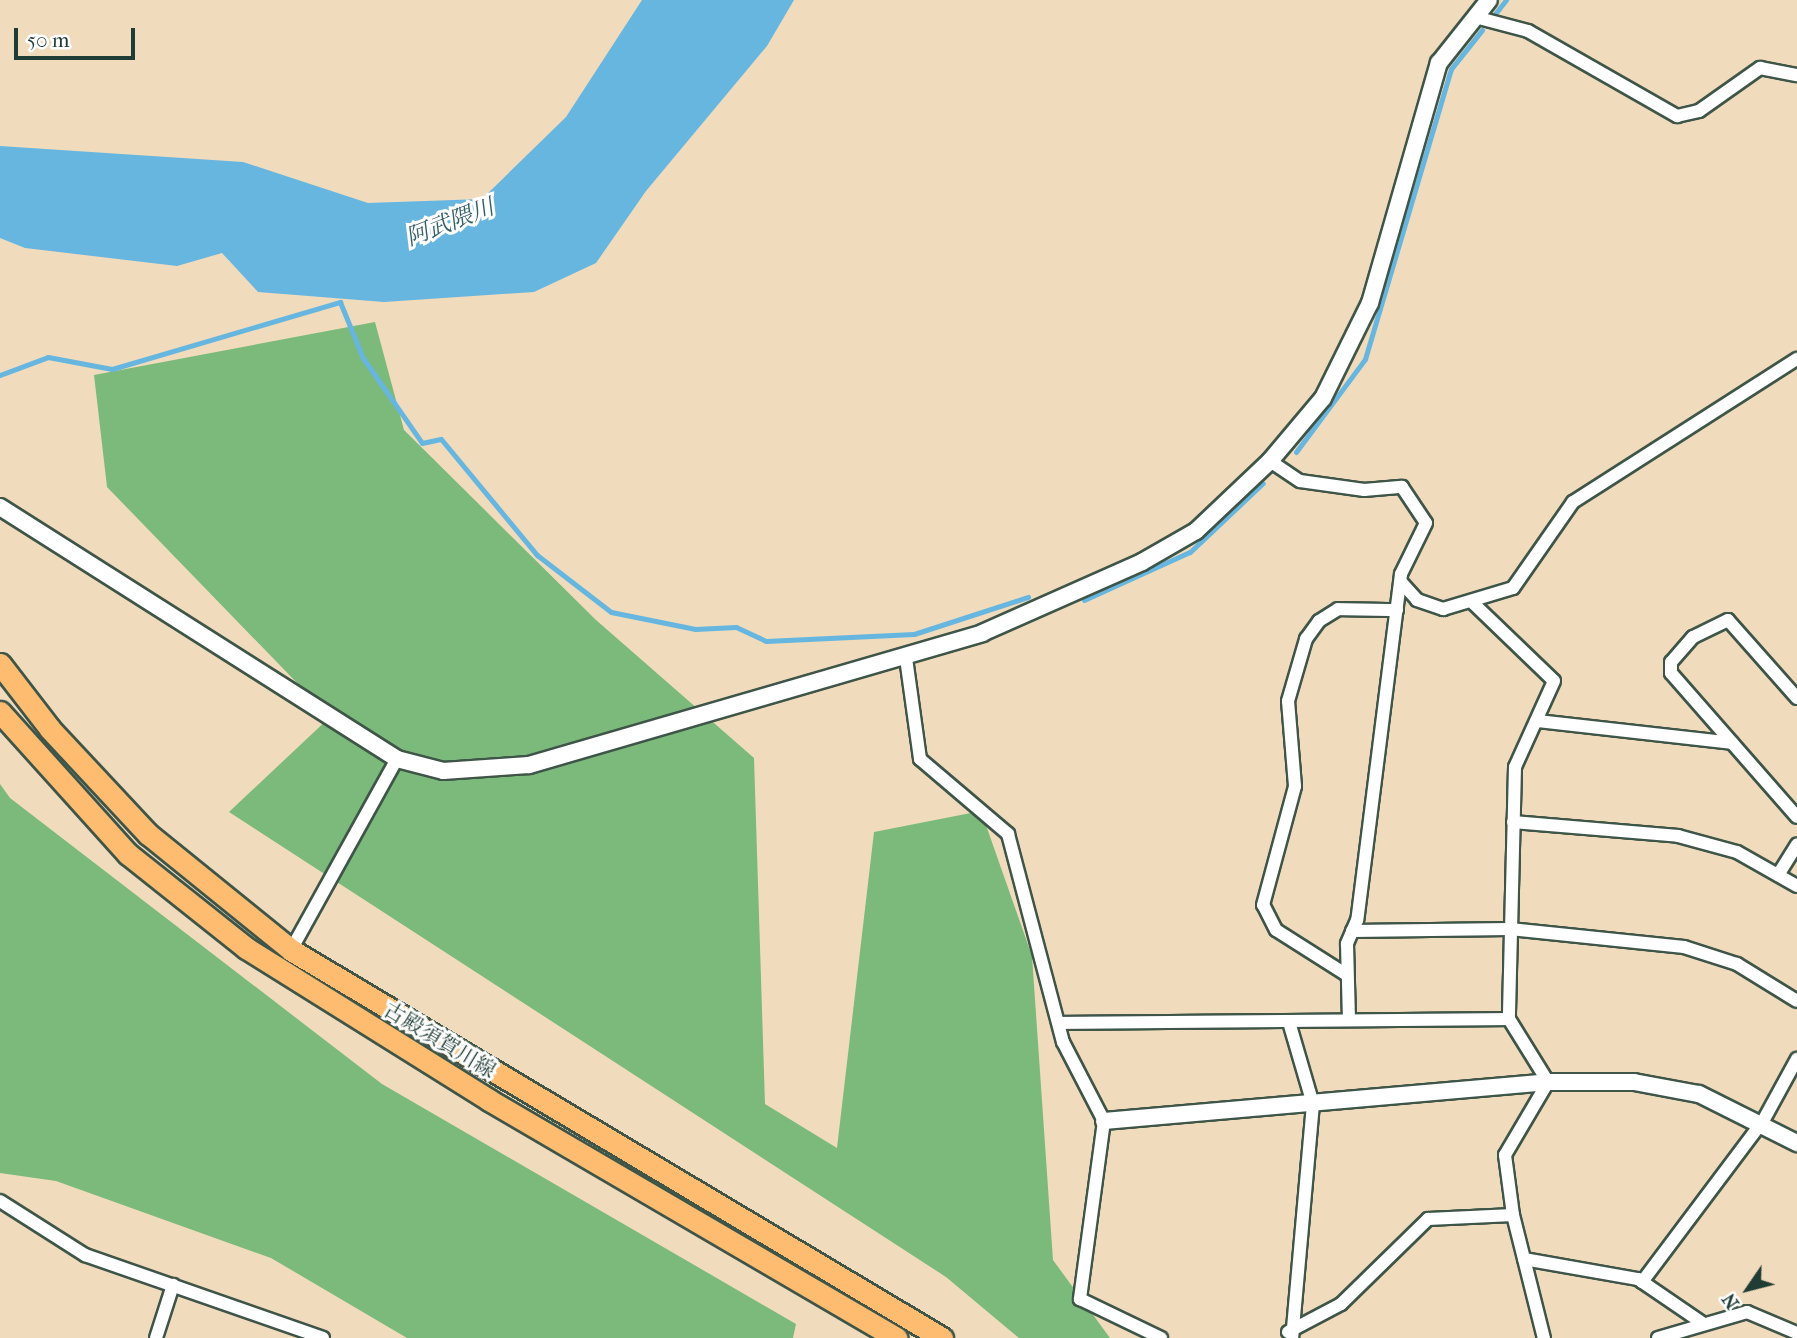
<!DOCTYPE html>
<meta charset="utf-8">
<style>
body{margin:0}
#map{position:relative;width:1797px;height:1338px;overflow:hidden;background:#f0dcbc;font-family:"IM FELL French Canon","Noto Serif JP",serif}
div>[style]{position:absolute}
.forest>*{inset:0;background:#7bba7a}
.water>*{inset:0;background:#66b6e0}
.stream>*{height:5px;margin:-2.5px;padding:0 2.5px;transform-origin:2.5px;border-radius:2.5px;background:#66b6e0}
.roads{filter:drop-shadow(2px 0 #3e5548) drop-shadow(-2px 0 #3e5548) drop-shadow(0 2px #3e5548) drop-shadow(0 -2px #3e5548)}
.minor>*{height:12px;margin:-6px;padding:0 6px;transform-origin:6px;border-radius:6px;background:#fff}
.tertiary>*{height:16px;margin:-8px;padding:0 8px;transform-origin:8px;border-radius:8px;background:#fff}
.primary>*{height:21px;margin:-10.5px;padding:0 10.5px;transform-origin:10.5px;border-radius:10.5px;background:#fdbc70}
span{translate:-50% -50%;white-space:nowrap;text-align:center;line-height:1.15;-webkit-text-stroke:6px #fff;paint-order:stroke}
.street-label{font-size:21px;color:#1f3d34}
.water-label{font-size:23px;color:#346168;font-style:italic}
.north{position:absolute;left:1713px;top:1254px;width:70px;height:70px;-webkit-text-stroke:5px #fff;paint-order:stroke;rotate:235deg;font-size:19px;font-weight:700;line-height:28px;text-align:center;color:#1f3d34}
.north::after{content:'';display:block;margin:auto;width:24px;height:32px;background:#1f3d34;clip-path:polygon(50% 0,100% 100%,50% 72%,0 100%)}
.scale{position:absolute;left:14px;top:28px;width:121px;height:32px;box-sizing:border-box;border:4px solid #1f3d34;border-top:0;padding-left:9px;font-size:21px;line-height:24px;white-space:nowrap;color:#1f3d34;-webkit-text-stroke:5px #fff;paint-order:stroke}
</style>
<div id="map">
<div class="forest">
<i style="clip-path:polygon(375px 322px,404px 430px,596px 620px,754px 758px,765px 1104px,837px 1148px,874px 832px,981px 811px,1032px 956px,1053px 1260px,1110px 1338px,1019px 1338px,946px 1277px,229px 812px,330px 717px,107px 487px,94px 375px)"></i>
<i style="clip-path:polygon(0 784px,10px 798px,382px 1084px,796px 1324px,793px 1338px,407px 1338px,271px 1258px,56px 1181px,0 1173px)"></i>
</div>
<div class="water">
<i style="clip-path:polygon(642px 0,794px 0,767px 46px,646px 191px,596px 263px,534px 292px,384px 302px,258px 292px,222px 253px,177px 266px,25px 248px,0 238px,0 146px,243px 162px,368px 203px,482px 199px,566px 117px)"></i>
</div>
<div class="stream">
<i style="left:1495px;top:14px;width:18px;rotate:-52deg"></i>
<i style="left:0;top:375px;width:51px;rotate:-20.6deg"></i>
<i style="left:48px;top:357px;width:65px;rotate:10.6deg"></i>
<i style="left:112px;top:369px;width:238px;rotate:-16.4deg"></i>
<i style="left:340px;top:302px;width:61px;rotate:67.7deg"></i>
<i style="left:363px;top:358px;width:103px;rotate:55.2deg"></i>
<i style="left:422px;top:443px;width:19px;rotate:-12deg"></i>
<i style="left:441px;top:439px;width:151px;rotate:50.4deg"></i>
<i style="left:537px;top:555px;width:93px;rotate:37.6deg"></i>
<i style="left:611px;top:612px;width:86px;rotate:11.4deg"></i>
<i style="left:695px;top:629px;width:41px;rotate:-2.8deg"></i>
<i style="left:736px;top:627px;width:33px;rotate:25deg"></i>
<i style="left:766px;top:641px;width:148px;rotate:-2.7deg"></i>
<i style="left:914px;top:634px;width:120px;rotate:-18deg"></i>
<i style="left:1296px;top:452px;width:116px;rotate:-53.4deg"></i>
<i style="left:1365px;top:359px;width:302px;rotate:-73.5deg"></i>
<i style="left:1451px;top:69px;width:50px;rotate:-51.5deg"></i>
<i style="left:1084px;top:600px;width:116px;rotate:-24.4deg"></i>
<i style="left:1190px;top:552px;width:100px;rotate:-43.4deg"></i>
</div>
<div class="roads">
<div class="minor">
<i style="left:1475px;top:17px;width:55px;rotate:14.8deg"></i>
<i style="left:1528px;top:31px;width:172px;rotate:29.7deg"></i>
<i style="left:1677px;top:116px;width:23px;rotate:-13deg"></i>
<i style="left:1699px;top:111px;width:75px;rotate:-35.2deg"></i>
<i style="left:1760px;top:68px;width:38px;rotate:11deg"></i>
<i style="left:1270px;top:461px;width:36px;rotate:34deg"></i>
<i style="left:1300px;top:481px;width:65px;rotate:8deg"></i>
<i style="left:1364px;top:490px;width:38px;rotate:-5deg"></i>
<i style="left:1402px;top:487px;width:43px;rotate:56.3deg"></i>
<i style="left:1426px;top:523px;width:57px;rotate:116.1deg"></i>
<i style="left:1401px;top:574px;width:349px;rotate:97.2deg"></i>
<i style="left:1357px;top:920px;width:26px;rotate:113deg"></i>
<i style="left:1347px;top:944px;width:76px;rotate:88.5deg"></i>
<i style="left:1401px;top:582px;width:24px;rotate:48deg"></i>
<i style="left:1417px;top:600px;width:28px;rotate:19deg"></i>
<i style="left:1443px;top:609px;width:73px;rotate:-16.7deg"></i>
<i style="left:1513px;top:588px;width:105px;rotate:-55.1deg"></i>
<i style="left:1573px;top:502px;width:266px;rotate:-32.6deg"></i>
<i style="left:1473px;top:603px;width:112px;rotate:43.9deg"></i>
<i style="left:1554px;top:681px;width:94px;rotate:114.4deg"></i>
<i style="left:1515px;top:767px;width:252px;rotate:91.4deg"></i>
<i style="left:1509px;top:1019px;width:74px;rotate:58.2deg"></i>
<i style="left:1548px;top:1082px;width:85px;rotate:120.5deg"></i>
<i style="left:1505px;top:1155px;width:61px;rotate:82.4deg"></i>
<i style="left:1513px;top:1215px;width:127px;rotate:75.9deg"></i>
<i style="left:906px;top:658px;width:102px;rotate:82.1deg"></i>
<i style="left:920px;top:759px;width:116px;rotate:40.4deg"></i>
<i style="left:1008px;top:834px;width:215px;rotate:75.2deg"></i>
<i style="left:1063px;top:1042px;width:89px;rotate:62.6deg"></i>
<i style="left:1104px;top:1121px;width:180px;rotate:97.7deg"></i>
<i style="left:1080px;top:1299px;width:90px;rotate:25.7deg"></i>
<i style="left:1797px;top:698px;width:104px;rotate:-131.5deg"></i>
<i style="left:1728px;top:620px;width:39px;rotate:154deg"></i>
<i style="left:1693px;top:637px;width:33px;rotate:131deg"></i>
<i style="left:1671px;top:662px;width:11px;rotate:90deg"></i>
<i style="left:1671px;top:673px;width:191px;rotate:48.8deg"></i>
<i style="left:1537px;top:721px;width:196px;rotate:6.4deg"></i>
<i style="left:1513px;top:822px;width:166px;rotate:4.8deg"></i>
<i style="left:1678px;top:836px;width:61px;rotate:15.2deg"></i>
<i style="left:1737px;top:852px;width:69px;rotate:29.5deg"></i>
<i style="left:1778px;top:875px;width:36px;rotate:-58deg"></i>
<i style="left:1352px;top:931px;width:158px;rotate:-0.7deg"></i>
<i style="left:1510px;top:929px;width:175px;rotate:5.9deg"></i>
<i style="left:1684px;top:947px;width:56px;rotate:17.8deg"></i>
<i style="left:1737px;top:964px;width:70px;rotate:31.7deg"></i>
<i style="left:291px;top:950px;width:218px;rotate:-61deg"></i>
<i style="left:1347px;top:975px;width:84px;rotate:-147.6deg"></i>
<i style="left:1276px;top:930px;width:28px;rotate:-117deg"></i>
<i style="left:1263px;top:905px;width:123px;rotate:-74.9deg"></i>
<i style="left:1295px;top:786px;width:85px;rotate:-94.7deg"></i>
<i style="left:1288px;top:701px;width:65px;rotate:-73.8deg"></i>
<i style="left:1306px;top:639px;width:22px;rotate:-54deg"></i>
<i style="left:1319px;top:621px;width:22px;rotate:-32deg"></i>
<i style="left:1338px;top:609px;width:59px;rotate:1deg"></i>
<i style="left:1289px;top:1022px;width:85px;rotate:73.7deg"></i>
<i style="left:1313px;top:1104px;width:235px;rotate:95.1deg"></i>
<i style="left:1059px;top:1023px;width:450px;rotate:-0.5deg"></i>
<i style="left:0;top:1201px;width:101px;rotate:32.4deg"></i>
<i style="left:85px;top:1255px;width:252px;rotate:19.2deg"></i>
<i style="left:1524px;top:1259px;width:116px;rotate:10deg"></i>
<i style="left:1638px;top:1279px;width:80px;rotate:34.3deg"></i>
<i style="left:1642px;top:1282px;width:201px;rotate:-53.1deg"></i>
<i style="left:1763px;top:1121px;width:71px;rotate:-61.3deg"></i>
<i style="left:1288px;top:1332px;width:60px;rotate:-27.8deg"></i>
<i style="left:1341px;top:1304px;width:122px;rotate:-44.3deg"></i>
<i style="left:1428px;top:1219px;width:85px;rotate:-2.7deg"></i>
<i style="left:156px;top:1338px;width:56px;rotate:-72.2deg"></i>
<i style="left:1658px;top:1338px;width:93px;rotate:-16.3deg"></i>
<i style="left:1747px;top:1312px;width:54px;rotate:22.8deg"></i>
</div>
<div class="tertiary">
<i style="left:0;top:507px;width:470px;rotate:32.4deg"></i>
<i style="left:397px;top:759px;width:48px;rotate:14.6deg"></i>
<i style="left:443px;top:771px;width:86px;rotate:-4deg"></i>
<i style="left:529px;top:765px;width:472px;rotate:-16.2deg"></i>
<i style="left:982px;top:633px;width:175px;rotate:-23.9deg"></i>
<i style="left:1142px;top:562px;width:62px;rotate:-29.9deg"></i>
<i style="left:1196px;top:531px;width:102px;rotate:-43.4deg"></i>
<i style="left:1270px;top:461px;width:82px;rotate:-49.9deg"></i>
<i style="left:1323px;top:398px;width:106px;rotate:-63.7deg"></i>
<i style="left:1370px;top:303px;width:250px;rotate:-74deg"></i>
<i style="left:1439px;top:63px;width:80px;rotate:-51.6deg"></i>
<i style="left:1104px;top:1121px;width:446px;rotate:-5deg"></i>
<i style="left:1548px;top:1082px;width:86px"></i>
<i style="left:1634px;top:1082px;width:66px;rotate:10.5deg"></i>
<i style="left:1699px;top:1094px;width:110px;rotate:26.6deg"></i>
</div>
<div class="primary">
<i style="left:0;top:664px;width:82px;rotate:52.4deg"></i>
<i style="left:50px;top:729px;width:144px;rotate:47deg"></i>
<i style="left:148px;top:834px;width:184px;rotate:39deg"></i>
<i style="left:291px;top:950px;width:758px;rotate:30.8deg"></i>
<i style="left:0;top:712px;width:191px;rotate:48deg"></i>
<i style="left:128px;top:854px;width:151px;rotate:38.5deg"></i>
<i style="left:246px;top:948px;width:287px;rotate:32deg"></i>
<i style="left:489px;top:1100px;width:472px;rotate:30.3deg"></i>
</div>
</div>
<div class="street-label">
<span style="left:440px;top:1040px;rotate:31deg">古殿須賀川線</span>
</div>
<div class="water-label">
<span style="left:450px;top:223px;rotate:-21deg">阿武隈川</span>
</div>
<div class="north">N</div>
<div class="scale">50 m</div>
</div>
